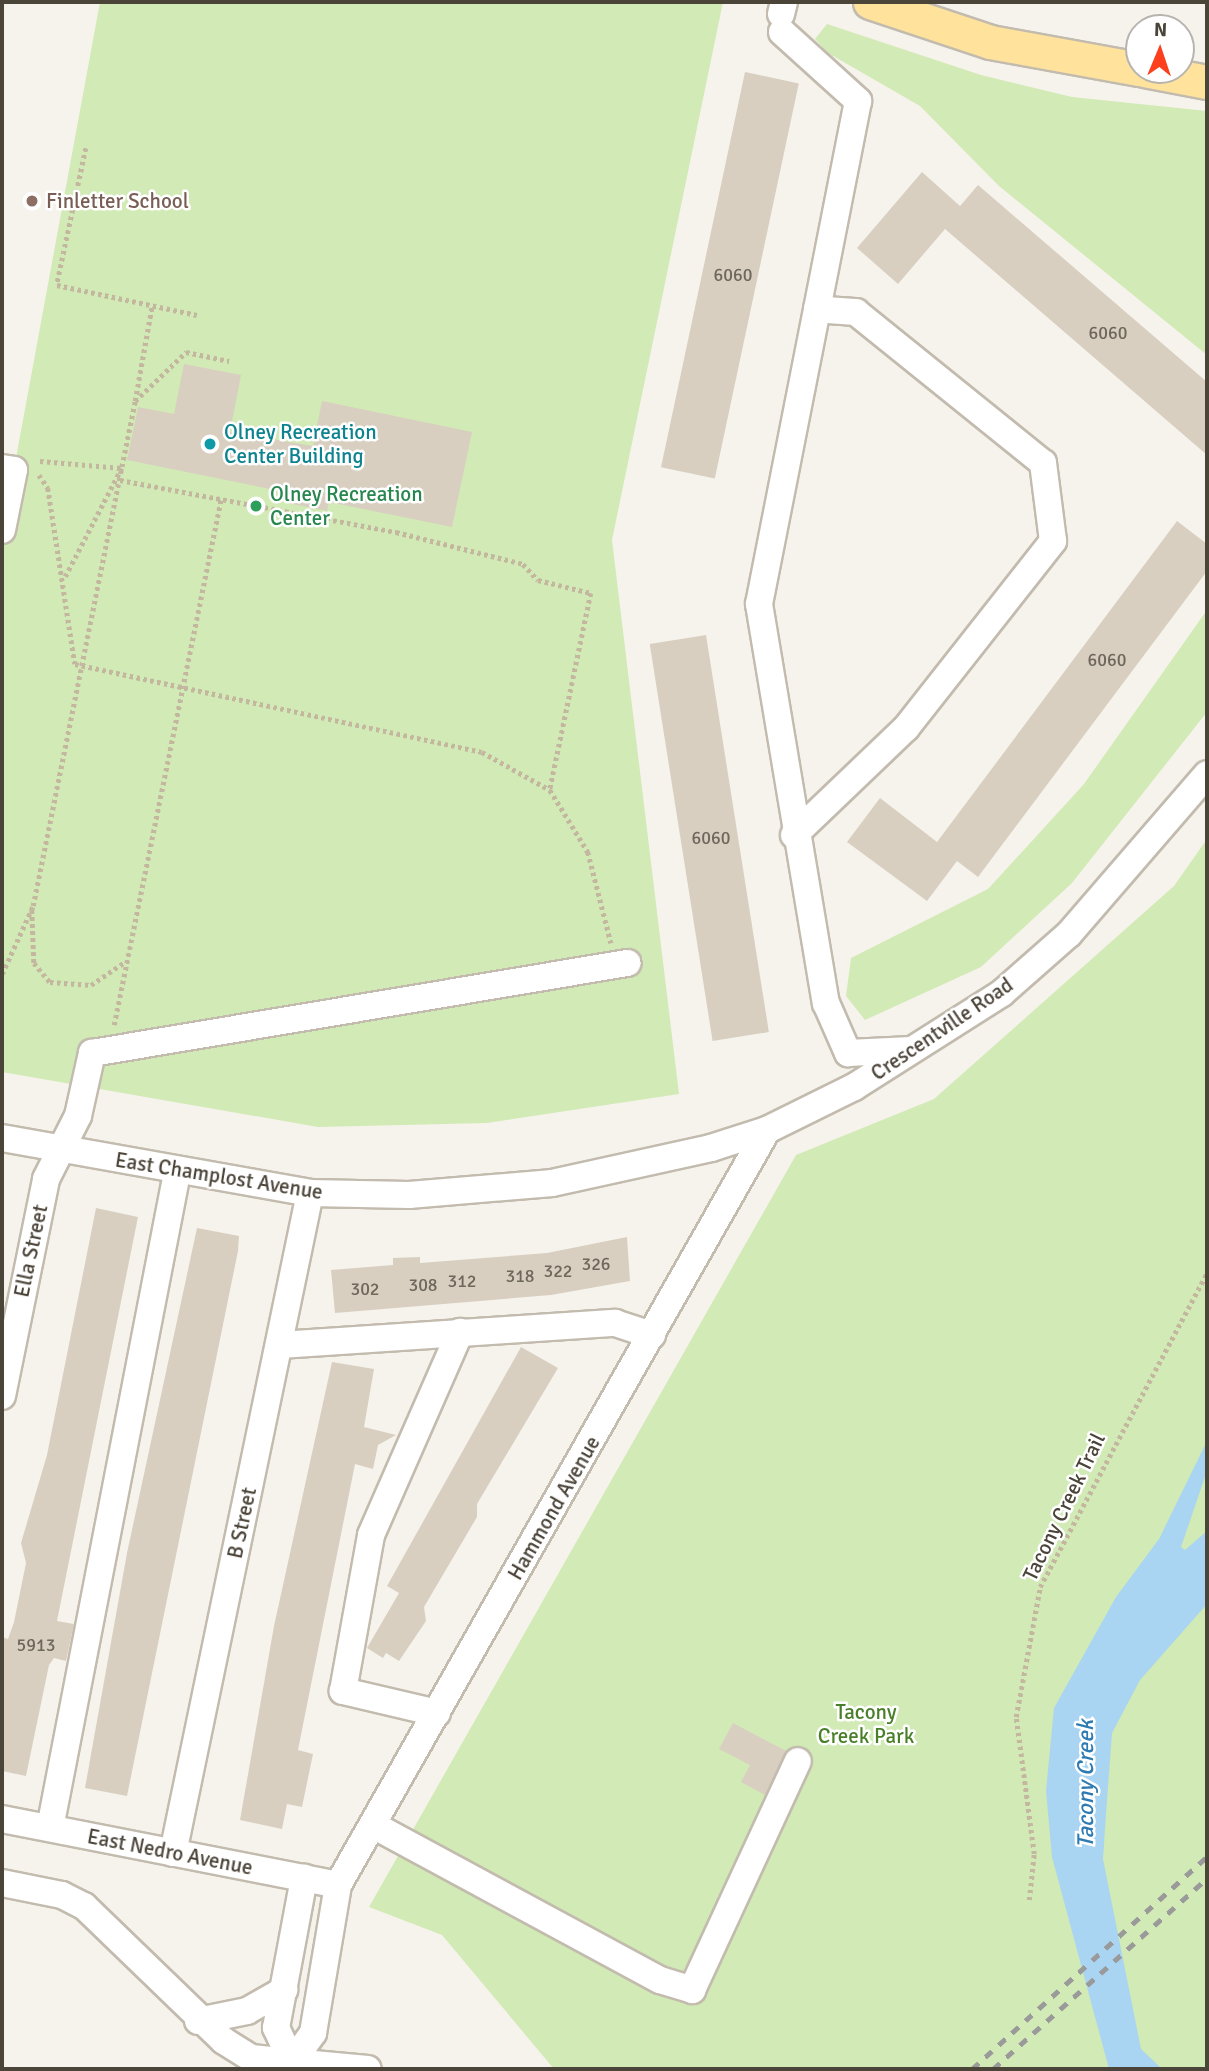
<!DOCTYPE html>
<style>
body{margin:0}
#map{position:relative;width:1209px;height:2071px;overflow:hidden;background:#f6f3ec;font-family:Signika,sans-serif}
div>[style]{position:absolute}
.green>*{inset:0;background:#d2eab5}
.water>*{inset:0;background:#a9d4f2}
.building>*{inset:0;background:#d8cfc1;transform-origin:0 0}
.path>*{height:4.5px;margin-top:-2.25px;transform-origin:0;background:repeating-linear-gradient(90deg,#c4b79f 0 3.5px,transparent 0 7px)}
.roads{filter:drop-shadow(2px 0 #c2bbae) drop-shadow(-2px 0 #c2bbae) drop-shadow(0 2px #c2bbae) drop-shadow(0 -2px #c2bbae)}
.minor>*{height:26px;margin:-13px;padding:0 13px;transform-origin:13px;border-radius:13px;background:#fff}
.major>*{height:33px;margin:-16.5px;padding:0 16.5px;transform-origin:16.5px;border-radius:16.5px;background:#ffe39c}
.rail>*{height:5px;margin-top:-2.5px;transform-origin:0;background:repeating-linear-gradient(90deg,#9a9a9a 0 9px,transparent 0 18px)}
.dots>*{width:19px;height:19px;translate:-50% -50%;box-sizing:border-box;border:4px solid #fff;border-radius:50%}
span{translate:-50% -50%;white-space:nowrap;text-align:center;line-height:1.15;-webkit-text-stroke:5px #fff;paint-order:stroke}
.number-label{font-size:18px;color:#6e675b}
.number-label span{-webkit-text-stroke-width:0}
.education-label{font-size:21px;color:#785e54}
.left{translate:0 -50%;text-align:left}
.culture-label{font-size:21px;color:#0d838f}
.leisure-label{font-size:21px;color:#27864d}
.street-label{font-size:21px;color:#4b4439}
.park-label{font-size:21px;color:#4a7f2a}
.water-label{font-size:23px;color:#2e7ab2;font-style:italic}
.frame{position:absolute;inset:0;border:4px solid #4b4439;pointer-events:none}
.north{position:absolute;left:1125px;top:14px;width:70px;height:70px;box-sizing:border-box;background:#fff;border:2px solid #b7b4b0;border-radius:50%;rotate:2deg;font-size:19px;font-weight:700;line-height:28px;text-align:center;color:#4b4439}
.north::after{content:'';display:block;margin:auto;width:24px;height:32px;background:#fc3f1d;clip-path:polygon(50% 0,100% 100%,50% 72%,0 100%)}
</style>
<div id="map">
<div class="green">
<i style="clip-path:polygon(100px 2px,723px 2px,612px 540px,679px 1094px,487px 1123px,318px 1127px,2px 1072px,2px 534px)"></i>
<i style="clip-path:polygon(827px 24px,981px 75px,1072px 97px,1207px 111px,1207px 355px,999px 186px,920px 106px,828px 53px,815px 39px)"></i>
<i style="clip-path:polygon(1207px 610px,1207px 712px,1072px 883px,981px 967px,865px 1020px,846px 996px,851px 958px,988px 889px,1084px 784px)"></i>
<i style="clip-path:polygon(1207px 839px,1207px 2069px,554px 2069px,442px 1935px,369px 1907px,796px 1155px,934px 1099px,1174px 886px)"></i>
</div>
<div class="water">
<i style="clip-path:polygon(1207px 1441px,1207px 1471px,1181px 1547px,1185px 1550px,1207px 1531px,1207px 1604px,1140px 1680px,1112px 1733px,1106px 1814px,1103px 1859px,1141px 2049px,1162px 2069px,1109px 2069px,1052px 1857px,1046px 1791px,1054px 1708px,1116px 1597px,1159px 1539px)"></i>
</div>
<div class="building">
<i style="left:745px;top:72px;width:55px;height:404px;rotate:12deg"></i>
<i style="clip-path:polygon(922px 172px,960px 206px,978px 185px,1207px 382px,1207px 455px,945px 229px,898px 284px,857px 248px)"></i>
<i style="clip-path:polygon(184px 364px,241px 375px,230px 432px,313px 446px,322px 401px,472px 432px,452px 527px,329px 502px,327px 511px,288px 503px,290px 493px,127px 460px,138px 407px,174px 414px)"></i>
<i style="clip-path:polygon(1177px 521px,1207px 544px,1207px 571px,978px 877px,957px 861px,927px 901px,847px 842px,880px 798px,937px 842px)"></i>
<i style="left:706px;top:635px;width:402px;height:57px;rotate:81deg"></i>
<i style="clip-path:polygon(96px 1208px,138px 1217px,57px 1621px,74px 1624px,66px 1661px,54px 1658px,49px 1665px,26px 1776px,2px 1771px,2px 1637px,8px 1639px,14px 1622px,26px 1563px,21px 1543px,47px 1455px)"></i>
<i style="clip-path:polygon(197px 1228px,239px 1236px,238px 1251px,127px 1796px,85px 1788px,127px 1553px)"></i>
<i style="clip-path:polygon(627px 1237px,630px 1281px,551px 1295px,335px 1313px,331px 1270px,393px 1265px,393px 1258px,420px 1257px,420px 1263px,547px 1253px)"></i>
<i style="clip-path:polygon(521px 1347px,558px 1368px,477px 1504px,477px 1517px,424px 1607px,426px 1621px,399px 1661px,386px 1653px,383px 1658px,367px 1648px,399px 1593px,387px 1586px)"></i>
<i style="clip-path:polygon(332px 1362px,374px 1369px,364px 1427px,396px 1435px,378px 1445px,373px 1469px,355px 1464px,298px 1750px,313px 1754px,302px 1807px,287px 1804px,282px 1829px,240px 1820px,274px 1626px)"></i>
<i style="clip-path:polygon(733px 1723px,786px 1751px,765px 1795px,741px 1782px,750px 1765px,719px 1749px)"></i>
</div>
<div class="path">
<i style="left:86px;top:148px;width:140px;rotate:102deg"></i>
<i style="left:57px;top:285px;width:143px;rotate:12.1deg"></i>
<i style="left:135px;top:401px;width:97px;rotate:-79.9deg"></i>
<i style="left:40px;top:461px;width:82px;rotate:4.9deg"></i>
<i style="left:122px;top:468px;width:124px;rotate:117.4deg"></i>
<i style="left:39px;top:475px;width:16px;rotate:55deg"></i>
<i style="left:48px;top:488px;width:178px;rotate:81.3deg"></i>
<i style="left:75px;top:664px;width:416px;rotate:12.2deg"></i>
<i style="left:482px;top:752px;width:78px;rotate:29.2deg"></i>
<i style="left:550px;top:790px;width:73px;rotate:58.5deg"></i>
<i style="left:588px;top:852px;width:94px;rotate:75.8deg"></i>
<i style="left:120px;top:480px;width:281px;rotate:10.7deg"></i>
<i style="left:396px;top:532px;width:131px;rotate:14.1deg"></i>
<i style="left:523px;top:564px;width:22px;rotate:47deg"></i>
<i style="left:538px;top:580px;width:55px;rotate:13.8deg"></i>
<i style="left:591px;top:593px;width:201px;rotate:101.8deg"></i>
<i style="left:32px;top:910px;width:53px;rotate:87.8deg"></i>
<i style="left:34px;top:963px;width:25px;rotate:50deg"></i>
<i style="left:50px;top:982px;width:41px;rotate:4.2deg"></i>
<i style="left:91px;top:985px;width:42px;rotate:-34.4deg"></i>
<i style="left:2px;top:974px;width:75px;rotate:-65.5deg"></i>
<i style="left:33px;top:906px;width:515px;rotate:-78.58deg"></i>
<i style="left:135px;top:401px;width:71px;rotate:-43.9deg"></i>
<i style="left:186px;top:352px;width:44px;rotate:11.8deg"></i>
<i style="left:114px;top:1025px;width:537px;rotate:-78.5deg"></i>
<i style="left:1029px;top:1900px;width:46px;rotate:-83.8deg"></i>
<i style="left:1034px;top:1854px;width:138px;rotate:-97.5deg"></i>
<i style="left:1016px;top:1717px;width:132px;rotate:-79.5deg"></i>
<i style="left:1040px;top:1587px;width:356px;rotate:-62deg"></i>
</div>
<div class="roads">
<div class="minor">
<i style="left:781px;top:14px;width:12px;rotate:-76deg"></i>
<i style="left:782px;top:32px;width:103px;rotate:42.2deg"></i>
<i style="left:858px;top:101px;width:513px;rotate:101.13deg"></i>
<i style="left:759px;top:604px;width:405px;rotate:80.5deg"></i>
<i style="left:826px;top:1003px;width:55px;rotate:66.3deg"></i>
<i style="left:848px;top:1053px;width:63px;rotate:-2.7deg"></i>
<i style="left:2px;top:468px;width:12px;rotate:9deg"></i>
<i style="left:14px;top:470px;width:61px;rotate:101.3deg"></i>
<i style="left:794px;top:835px;width:155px;rotate:-43.7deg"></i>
<i style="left:906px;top:728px;width:238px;rotate:-51.8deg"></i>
<i style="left:1053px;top:541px;width:79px;rotate:-97.3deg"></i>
<i style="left:1043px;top:463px;width:240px;rotate:-141.1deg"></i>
<i style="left:856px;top:312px;width:39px;rotate:-176deg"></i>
<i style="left:2px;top:1138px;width:313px;rotate:10.1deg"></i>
<i style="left:310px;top:1193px;width:99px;rotate:1.2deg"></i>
<i style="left:409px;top:1195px;width:144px;rotate:-4.8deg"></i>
<i style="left:552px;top:1183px;width:163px;rotate:-12.4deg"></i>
<i style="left:711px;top:1148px;width:59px;rotate:-17.8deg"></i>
<i style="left:767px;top:1130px;width:97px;rotate:-26.3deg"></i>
<i style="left:854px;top:1087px;width:175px;rotate:-32.4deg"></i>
<i style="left:1002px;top:993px;width:89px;rotate:-41.4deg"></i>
<i style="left:1069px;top:934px;width:211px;rotate:-49.2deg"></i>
<i style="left:280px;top:1345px;width:336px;rotate:-3.8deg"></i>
<i style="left:615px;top:1323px;width:39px;rotate:18deg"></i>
<i style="left:2px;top:1396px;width:221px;rotate:-78.5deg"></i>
<i style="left:46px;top:1179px;width:71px;rotate:-63.1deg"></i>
<i style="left:78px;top:1116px;width:65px;rotate:-77.5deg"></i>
<i style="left:92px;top:1053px;width:543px;rotate:-9.55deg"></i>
<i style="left:437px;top:1713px;width:97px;rotate:-166.8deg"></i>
<i style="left:343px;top:1691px;width:158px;rotate:-79.8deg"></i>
<i style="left:371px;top:1535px;width:222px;rotate:-66.3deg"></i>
<i style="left:2px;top:1819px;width:342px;rotate:11.1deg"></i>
<i style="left:373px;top:1825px;width:326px;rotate:28.4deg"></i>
<i style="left:660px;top:1980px;width:34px;rotate:17deg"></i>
<i style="left:692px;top:1990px;width:252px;rotate:-65.2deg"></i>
<i style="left:50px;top:1828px;width:667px;rotate:-79.03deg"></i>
<i style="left:173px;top:1853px;width:674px;rotate:-78.27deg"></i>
<i style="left:2px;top:1883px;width:61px;rotate:11.3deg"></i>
<i style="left:62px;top:1895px;width:25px;rotate:27deg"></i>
<i style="left:84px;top:1906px;width:194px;rotate:44deg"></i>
<i style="left:224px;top:2041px;width:32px;rotate:32deg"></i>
<i style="left:251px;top:2058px;width:41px;rotate:5.6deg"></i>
<i style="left:292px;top:2062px;width:7px;rotate:98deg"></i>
<i style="left:198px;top:2021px;width:50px;rotate:-11.5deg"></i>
<i style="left:247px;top:2011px;width:43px;rotate:-29.6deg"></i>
<i style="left:292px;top:2062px;width:36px;rotate:-54deg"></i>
<i style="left:313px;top:2033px;width:150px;rotate:-80.4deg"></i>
<i style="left:338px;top:1885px;width:868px;rotate:-60.39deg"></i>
<i style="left:292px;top:2062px;width:38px;rotate:-115deg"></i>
<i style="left:276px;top:2028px;width:153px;rotate:-79.4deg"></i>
<i style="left:292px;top:2062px;width:76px;rotate:5.3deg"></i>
</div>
<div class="major">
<i style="left:870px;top:2px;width:126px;rotate:18.4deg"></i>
<i style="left:990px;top:42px;width:151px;rotate:10.3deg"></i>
<i style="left:1144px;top:70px;width:64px;rotate:10.8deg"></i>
</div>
</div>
<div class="rail">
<i style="left:972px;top:2069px;width:316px;rotate:-42.1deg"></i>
<i style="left:993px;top:2069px;width:287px;rotate:-41.7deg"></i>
</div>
<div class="dots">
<i style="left:32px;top:201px;background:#8d6e63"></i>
<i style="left:210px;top:444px;background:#0f9aa8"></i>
<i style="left:256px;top:506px;background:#2e9e5b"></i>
</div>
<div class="number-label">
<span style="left:733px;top:275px">6060</span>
<span style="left:1108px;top:333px">6060</span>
<span style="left:1107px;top:660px">6060</span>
<span style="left:711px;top:838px">6060</span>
<span style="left:596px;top:1264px">326</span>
<span style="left:558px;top:1271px">322</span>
<span style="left:520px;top:1276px">318</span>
<span style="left:462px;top:1281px">312</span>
<span style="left:423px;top:1285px">308</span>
<span style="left:365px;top:1289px">302</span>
<span style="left:36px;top:1645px">5913</span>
</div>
<div class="education-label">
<span class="left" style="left:46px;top:201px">Finletter School</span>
</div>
<div class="culture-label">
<span class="left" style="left:224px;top:444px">Olney Recreation<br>Center Building</span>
</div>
<div class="leisure-label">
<span class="left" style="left:270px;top:506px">Olney Recreation<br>Center</span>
</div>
<div class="street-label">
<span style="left:942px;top:1029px;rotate:-34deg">Crescentville Road</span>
<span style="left:219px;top:1176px;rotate:9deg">East Champlost Avenue</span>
<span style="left:31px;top:1251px;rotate:-78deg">Ella Street</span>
<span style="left:1064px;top:1507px;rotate:-64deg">Tacony Creek Trail</span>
<span style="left:554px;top:1508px;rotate:-60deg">Hammond Avenue</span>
<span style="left:242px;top:1523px;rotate:-78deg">B Street</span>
<span style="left:170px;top:1852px;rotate:11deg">East Nedro Avenue</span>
</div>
<div class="park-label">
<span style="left:866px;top:1724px">Tacony<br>Creek Park</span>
</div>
<div class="water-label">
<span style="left:1086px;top:1784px;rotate:-90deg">Tacony Creek</span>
</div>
<div class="frame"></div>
<div class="north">N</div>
</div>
